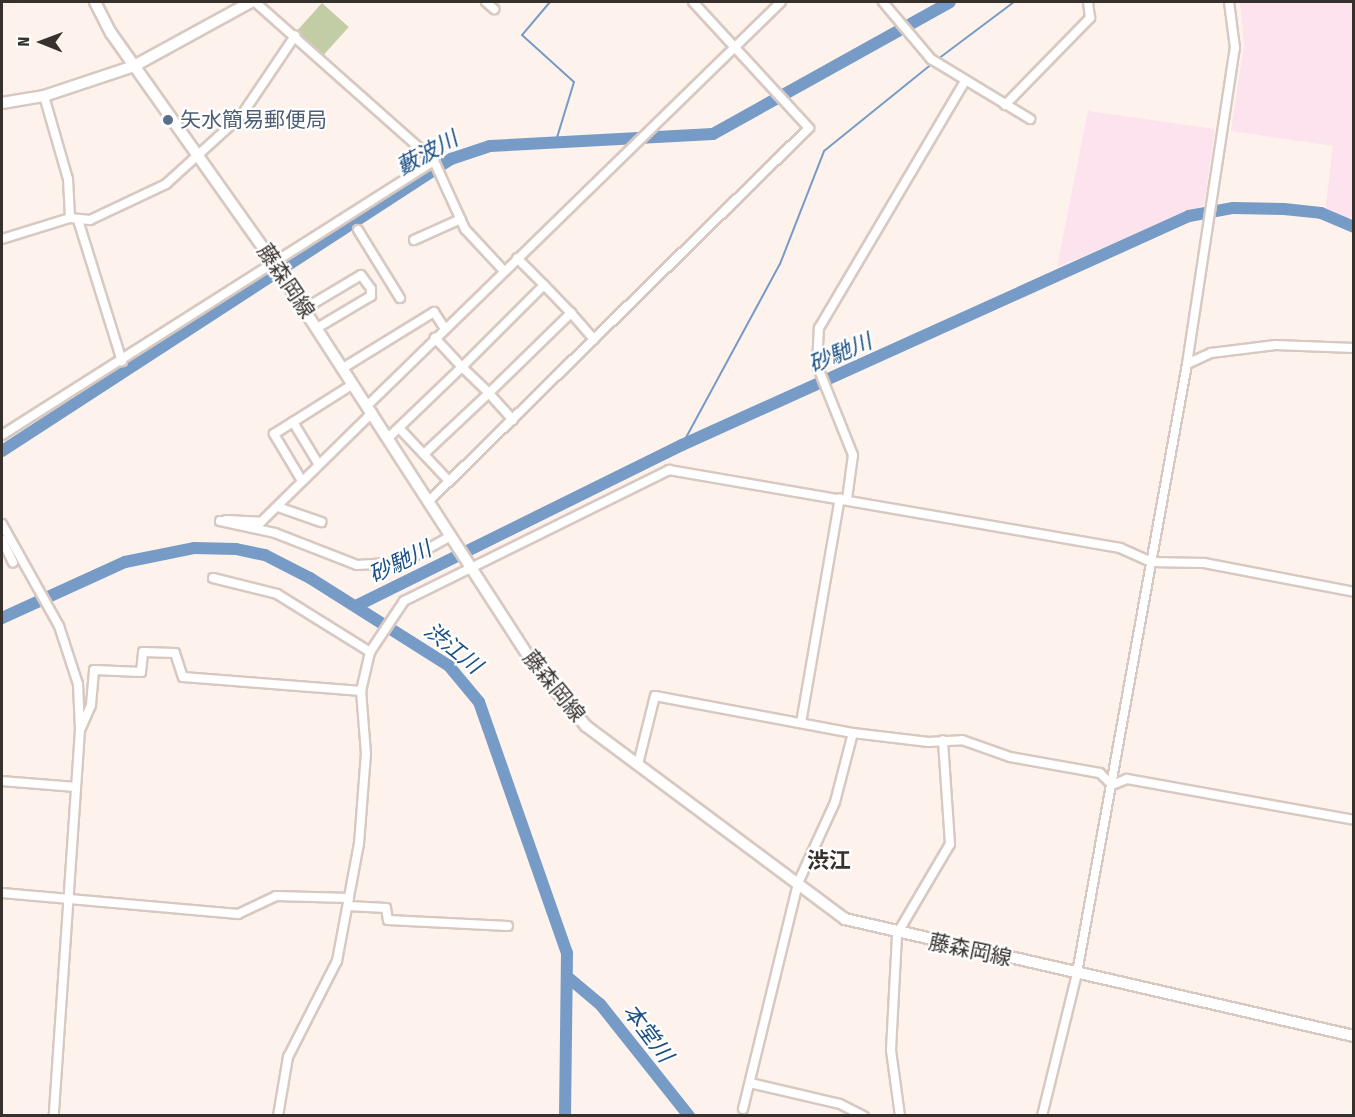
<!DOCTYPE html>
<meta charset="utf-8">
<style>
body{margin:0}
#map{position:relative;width:1355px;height:1117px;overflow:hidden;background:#fef2ec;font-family:"Fira Sans Condensed","Noto Sans JP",sans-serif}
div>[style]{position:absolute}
.industrial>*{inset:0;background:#fce3ed}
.green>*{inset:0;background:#c2cca5;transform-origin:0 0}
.stream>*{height:2px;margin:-1px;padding:0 1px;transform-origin:1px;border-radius:1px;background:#769bc6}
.river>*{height:12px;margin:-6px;padding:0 6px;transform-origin:6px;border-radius:6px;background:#769bc6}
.roads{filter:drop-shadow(2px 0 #d7c9c1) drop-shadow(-2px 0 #d7c9c1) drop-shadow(0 2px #d7c9c1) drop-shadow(0 -2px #d7c9c1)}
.minor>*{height:8px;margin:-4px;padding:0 4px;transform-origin:4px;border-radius:4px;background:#fff}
.major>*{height:10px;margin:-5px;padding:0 5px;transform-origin:5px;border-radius:5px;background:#fff}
.dots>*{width:16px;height:16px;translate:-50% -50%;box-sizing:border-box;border:3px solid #fff;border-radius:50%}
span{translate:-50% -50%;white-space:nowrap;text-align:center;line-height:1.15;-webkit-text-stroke:4.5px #fff;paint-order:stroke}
.service-label{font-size:21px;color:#4e5e75}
.left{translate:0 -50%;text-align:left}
.street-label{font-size:21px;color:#37312e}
.water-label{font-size:22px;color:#1a4f85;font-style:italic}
.neighbourhood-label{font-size:22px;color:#37312e;font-weight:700}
.frame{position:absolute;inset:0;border:3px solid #37312e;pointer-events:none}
.north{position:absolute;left:12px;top:12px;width:60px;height:60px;-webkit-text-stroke:4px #fff;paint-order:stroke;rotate:271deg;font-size:16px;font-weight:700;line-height:24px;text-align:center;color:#37312e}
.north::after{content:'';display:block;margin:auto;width:21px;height:27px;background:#37312e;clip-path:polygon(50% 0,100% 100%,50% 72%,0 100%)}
</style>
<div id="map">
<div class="industrial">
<i style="clip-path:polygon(1240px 2px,1353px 2px,1353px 219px,1325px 211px,1333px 146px,1231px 131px,1244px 45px)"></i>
<i style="clip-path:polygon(1088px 111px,1215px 129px,1204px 205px,1057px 267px)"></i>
</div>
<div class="green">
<i style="left:322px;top:3px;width:36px;height:38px;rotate:42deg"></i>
</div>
<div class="stream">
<i style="left:550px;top:2px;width:43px;rotate:130.3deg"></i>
<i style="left:522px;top:35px;width:70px;rotate:42.1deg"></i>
<i style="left:574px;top:82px;width:65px;rotate:107deg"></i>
<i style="left:938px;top:59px;width:95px;rotate:-36.9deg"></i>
<i style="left:682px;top:445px;width:206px;rotate:-61.6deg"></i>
<i style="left:780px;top:264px;width:121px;rotate:-68.7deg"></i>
<i style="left:824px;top:151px;width:140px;rotate:-38.9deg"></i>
</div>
<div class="river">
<i style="left:2px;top:451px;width:536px;rotate:-33.04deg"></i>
<i style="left:451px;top:159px;width:41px;rotate:-18.4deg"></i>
<i style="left:490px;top:146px;width:223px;rotate:-3.1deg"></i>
<i style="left:713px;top:134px;width:271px;rotate:-29.1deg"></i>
<i style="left:358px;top:605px;width:361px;rotate:-26.3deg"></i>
<i style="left:682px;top:445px;width:556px;rotate:-24.31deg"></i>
<i style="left:1189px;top:216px;width:45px;rotate:-10.3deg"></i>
<i style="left:1233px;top:208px;width:51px;rotate:1.1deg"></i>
<i style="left:1284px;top:209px;width:37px;rotate:6deg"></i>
<i style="left:1321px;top:213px;width:36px;rotate:23deg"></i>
<i style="left:2px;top:618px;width:135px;rotate:-24.5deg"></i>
<i style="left:125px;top:562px;width:70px;rotate:-11.5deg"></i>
<i style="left:194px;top:548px;width:42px;rotate:1.4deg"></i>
<i style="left:236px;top:549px;width:30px;rotate:12deg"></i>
<i style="left:265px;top:555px;width:51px;rotate:27.1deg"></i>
<i style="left:310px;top:578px;width:165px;rotate:32.3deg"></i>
<i style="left:449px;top:666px;width:47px;rotate:50.2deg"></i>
<i style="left:479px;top:702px;width:266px;rotate:70.7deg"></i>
<i style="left:567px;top:953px;width:163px;rotate:90.7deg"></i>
<i style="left:570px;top:979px;width:39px;rotate:40deg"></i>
<i style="left:600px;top:1004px;width:143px;rotate:51.5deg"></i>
</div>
<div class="roads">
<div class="minor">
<i style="left:255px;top:2px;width:239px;rotate:41.6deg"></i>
<i style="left:434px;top:161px;width:75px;rotate:65.5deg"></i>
<i style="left:465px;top:229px;width:57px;rotate:47.1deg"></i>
<i style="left:486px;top:2px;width:11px;rotate:41deg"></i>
<i style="left:883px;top:2px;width:75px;rotate:49.9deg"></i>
<i style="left:931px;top:59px;width:116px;rotate:31.2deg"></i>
<i style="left:44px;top:96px;width:86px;rotate:73.9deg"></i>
<i style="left:68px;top:179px;width:39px;rotate:87deg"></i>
<i style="left:1005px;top:105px;width:122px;rotate:-45.7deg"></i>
<i style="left:1090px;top:18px;width:16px;rotate:-97deg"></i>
<i style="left:78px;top:220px;width:148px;rotate:72.7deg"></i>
<i style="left:358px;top:230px;width:80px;rotate:58.3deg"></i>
<i style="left:2px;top:239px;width:71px;rotate:-17.2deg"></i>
<i style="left:70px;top:218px;width:20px;rotate:6deg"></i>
<i style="left:90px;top:220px;width:84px;rotate:-25.3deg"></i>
<i style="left:166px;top:184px;width:101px;rotate:-42.2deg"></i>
<i style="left:241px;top:116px;width:97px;rotate:-56deg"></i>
<i style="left:414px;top:240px;width:51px;rotate:-24.1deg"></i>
<i style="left:304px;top:309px;width:66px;rotate:-30.8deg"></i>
<i style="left:361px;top:275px;width:17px;rotate:54deg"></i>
<i style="left:371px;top:289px;width:7px;rotate:90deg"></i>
<i style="left:371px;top:296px;width:63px;rotate:149.3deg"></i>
<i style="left:571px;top:313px;width:35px;rotate:49deg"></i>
<i style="left:1187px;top:364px;width:26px;rotate:-25deg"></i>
<i style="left:1211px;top:353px;width:65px;rotate:-7deg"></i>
<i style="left:1276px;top:345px;width:78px;rotate:2.2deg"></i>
<i style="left:343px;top:368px;width:107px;rotate:-31.6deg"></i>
<i style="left:434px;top:312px;width:20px;rotate:57deg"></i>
<i style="left:367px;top:406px;width:578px;rotate:-44.3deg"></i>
<i style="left:513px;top:420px;width:36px;rotate:-132deg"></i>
<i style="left:489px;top:393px;width:115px;rotate:-44.3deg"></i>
<i style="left:571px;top:313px;width:39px;rotate:-134deg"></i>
<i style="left:293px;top:422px;width:50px;rotate:58.8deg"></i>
<i style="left:399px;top:428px;width:73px;rotate:46.7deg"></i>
<i style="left:2px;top:435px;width:512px;rotate:-32.39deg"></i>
<i style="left:388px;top:438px;width:103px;rotate:-43.8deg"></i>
<i style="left:462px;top:367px;width:40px;rotate:-133deg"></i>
<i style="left:424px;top:454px;width:89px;rotate:-43.2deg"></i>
<i style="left:489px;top:393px;width:37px;rotate:-136deg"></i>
<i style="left:462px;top:367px;width:116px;rotate:-45deg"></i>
<i style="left:544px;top:285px;width:38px;rotate:-135deg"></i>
<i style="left:302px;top:481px;width:55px;rotate:-120.8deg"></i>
<i style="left:274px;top:434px;width:93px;rotate:-32.3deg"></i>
<i style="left:847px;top:499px;width:44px;rotate:-82.2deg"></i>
<i style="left:853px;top:455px;width:97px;rotate:-111.8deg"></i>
<i style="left:817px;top:365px;width:37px;rotate:-87deg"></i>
<i style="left:819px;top:328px;width:287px;rotate:-59.4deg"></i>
<i style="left:428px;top:502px;width:534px;rotate:-44.47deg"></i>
<i style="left:809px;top:128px;width:171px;rotate:-132.6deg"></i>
<i style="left:278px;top:507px;width:46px;rotate:19.2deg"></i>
<i style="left:226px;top:520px;width:35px;rotate:3deg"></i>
<i style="left:261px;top:522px;width:156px;rotate:-44.5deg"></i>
<i style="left:220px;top:521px;width:56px;rotate:12.3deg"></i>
<i style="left:275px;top:533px;width:88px;rotate:21.3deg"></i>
<i style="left:357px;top:565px;width:47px;rotate:-3.7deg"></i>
<i style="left:404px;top:562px;width:54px;rotate:-29deg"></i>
<i style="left:2px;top:524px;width:117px;rotate:60.8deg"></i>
<i style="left:59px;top:626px;width:61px;rotate:71.9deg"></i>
<i style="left:78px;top:684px;width:46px;rotate:87.5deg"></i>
<i style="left:80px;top:730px;width:387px;rotate:93.9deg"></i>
<i style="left:2px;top:540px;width:25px;rotate:64deg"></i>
<i style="left:213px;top:578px;width:66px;rotate:14deg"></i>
<i style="left:277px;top:594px;width:110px;rotate:31.9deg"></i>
<i style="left:801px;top:723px;width:228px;rotate:-80.2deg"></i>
<i style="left:80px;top:730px;width:27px;rotate:-66deg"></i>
<i style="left:91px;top:705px;width:35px;rotate:-85deg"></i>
<i style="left:94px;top:670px;width:47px;rotate:2.4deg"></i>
<i style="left:141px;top:672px;width:20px;rotate:-84deg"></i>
<i style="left:143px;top:652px;width:32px;rotate:2deg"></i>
<i style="left:175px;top:653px;width:25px;rotate:72deg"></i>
<i style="left:183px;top:677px;width:179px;rotate:4.5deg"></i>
<i style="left:638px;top:764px;width:70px;rotate:-76deg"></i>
<i style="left:655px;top:696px;width:201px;rotate:10.6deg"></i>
<i style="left:853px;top:733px;width:76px;rotate:6.8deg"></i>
<i style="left:928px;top:742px;width:34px;rotate:-3deg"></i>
<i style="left:962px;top:740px;width:51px;rotate:19.5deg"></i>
<i style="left:1010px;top:757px;width:91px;rotate:10.1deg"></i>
<i style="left:1100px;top:773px;width:17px;rotate:45deg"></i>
<i style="left:1112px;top:785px;width:16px;rotate:-22deg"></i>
<i style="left:1127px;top:779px;width:231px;rotate:10.2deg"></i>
<i style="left:2px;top:781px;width:73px;rotate:4.7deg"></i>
<i style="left:2px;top:893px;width:237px;rotate:5.1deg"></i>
<i style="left:238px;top:914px;width:42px;rotate:-25.3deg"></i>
<i style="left:276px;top:896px;width:73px;rotate:1.6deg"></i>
<i style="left:348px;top:906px;width:38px;rotate:3deg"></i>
<i style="left:386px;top:908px;width:12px;rotate:81deg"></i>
<i style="left:388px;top:920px;width:120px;rotate:2.9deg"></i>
<i style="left:750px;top:1083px;width:92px;rotate:13.1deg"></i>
<i style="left:840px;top:1104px;width:27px;rotate:27deg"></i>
<i style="left:743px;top:1109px;width:233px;rotate:-76.3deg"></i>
<i style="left:798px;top:883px;width:89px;rotate:-65.4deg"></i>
<i style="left:835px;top:802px;width:71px;rotate:-75.4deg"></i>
<i style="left:278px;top:1116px;width:60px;rotate:-80.4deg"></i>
<i style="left:288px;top:1057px;width:108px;rotate:-63deg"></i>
<i style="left:337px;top:961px;width:119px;rotate:-79.4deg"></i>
<i style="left:359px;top:844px;width:90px;rotate:-85.6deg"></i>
<i style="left:366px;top:754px;width:63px;rotate:-94.5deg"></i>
<i style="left:361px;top:691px;width:40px;rotate:-77deg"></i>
<i style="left:370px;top:652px;width:61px;rotate:-56.3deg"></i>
<i style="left:404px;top:601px;width:296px;rotate:-26.3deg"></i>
<i style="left:669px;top:470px;width:458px;rotate:9.8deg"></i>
<i style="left:1120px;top:548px;width:35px;rotate:24deg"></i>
<i style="left:1152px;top:562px;width:52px;rotate:1.1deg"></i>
<i style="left:1204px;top:563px;width:153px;rotate:10.9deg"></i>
<i style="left:900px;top:1116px;width:67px;rotate:-97.8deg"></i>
<i style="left:891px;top:1050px;width:116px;rotate:-87deg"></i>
<i style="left:897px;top:934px;width:104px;rotate:-59.5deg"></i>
<i style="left:950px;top:844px;width:104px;rotate:-93.9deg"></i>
<i style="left:1042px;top:1116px;width:147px;rotate:-76.2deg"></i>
<i style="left:1077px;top:973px;width:619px;rotate:-79.76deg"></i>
<i style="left:1187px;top:364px;width:320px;rotate:-81.4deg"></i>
<i style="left:1235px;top:48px;width:46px;rotate:-97.4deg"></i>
</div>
<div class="major">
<i style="left:95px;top:2px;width:35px;rotate:63deg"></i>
<i style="left:111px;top:33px;width:282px;rotate:54.7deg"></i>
<i style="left:274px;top:263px;width:480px;rotate:57.1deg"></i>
<i style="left:535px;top:666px;width:79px;rotate:49.6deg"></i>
<i style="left:586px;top:726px;width:323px;rotate:36.7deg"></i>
<i style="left:845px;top:919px;width:522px;rotate:12.95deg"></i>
<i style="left:2px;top:103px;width:43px;rotate:-9.5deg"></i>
<i style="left:44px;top:96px;width:95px;rotate:-18.4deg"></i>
<i style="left:134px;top:66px;width:133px;rotate:-28.7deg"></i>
</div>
</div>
<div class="dots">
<i style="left:168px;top:120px;background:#5c6f8a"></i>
</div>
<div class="service-label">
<span class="left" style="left:180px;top:120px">矢水簡易郵便局</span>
</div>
<div class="street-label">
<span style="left:286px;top:281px;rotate:56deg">藤森岡線</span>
<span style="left:554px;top:686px;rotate:51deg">藤森岡線</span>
<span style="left:970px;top:950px;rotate:12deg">藤森岡線</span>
</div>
<div class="water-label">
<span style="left:427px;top:153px;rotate:-29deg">藪波川</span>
<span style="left:840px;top:353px;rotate:-23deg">砂馳川</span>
<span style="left:400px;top:562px;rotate:-26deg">砂馳川</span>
<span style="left:453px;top:648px;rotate:39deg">渋江川</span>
<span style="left:648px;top:1033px;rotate:53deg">本堂川</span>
</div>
<div class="neighbourhood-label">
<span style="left:829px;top:861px">渋江</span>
</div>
<div class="frame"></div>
<div class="north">N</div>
</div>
